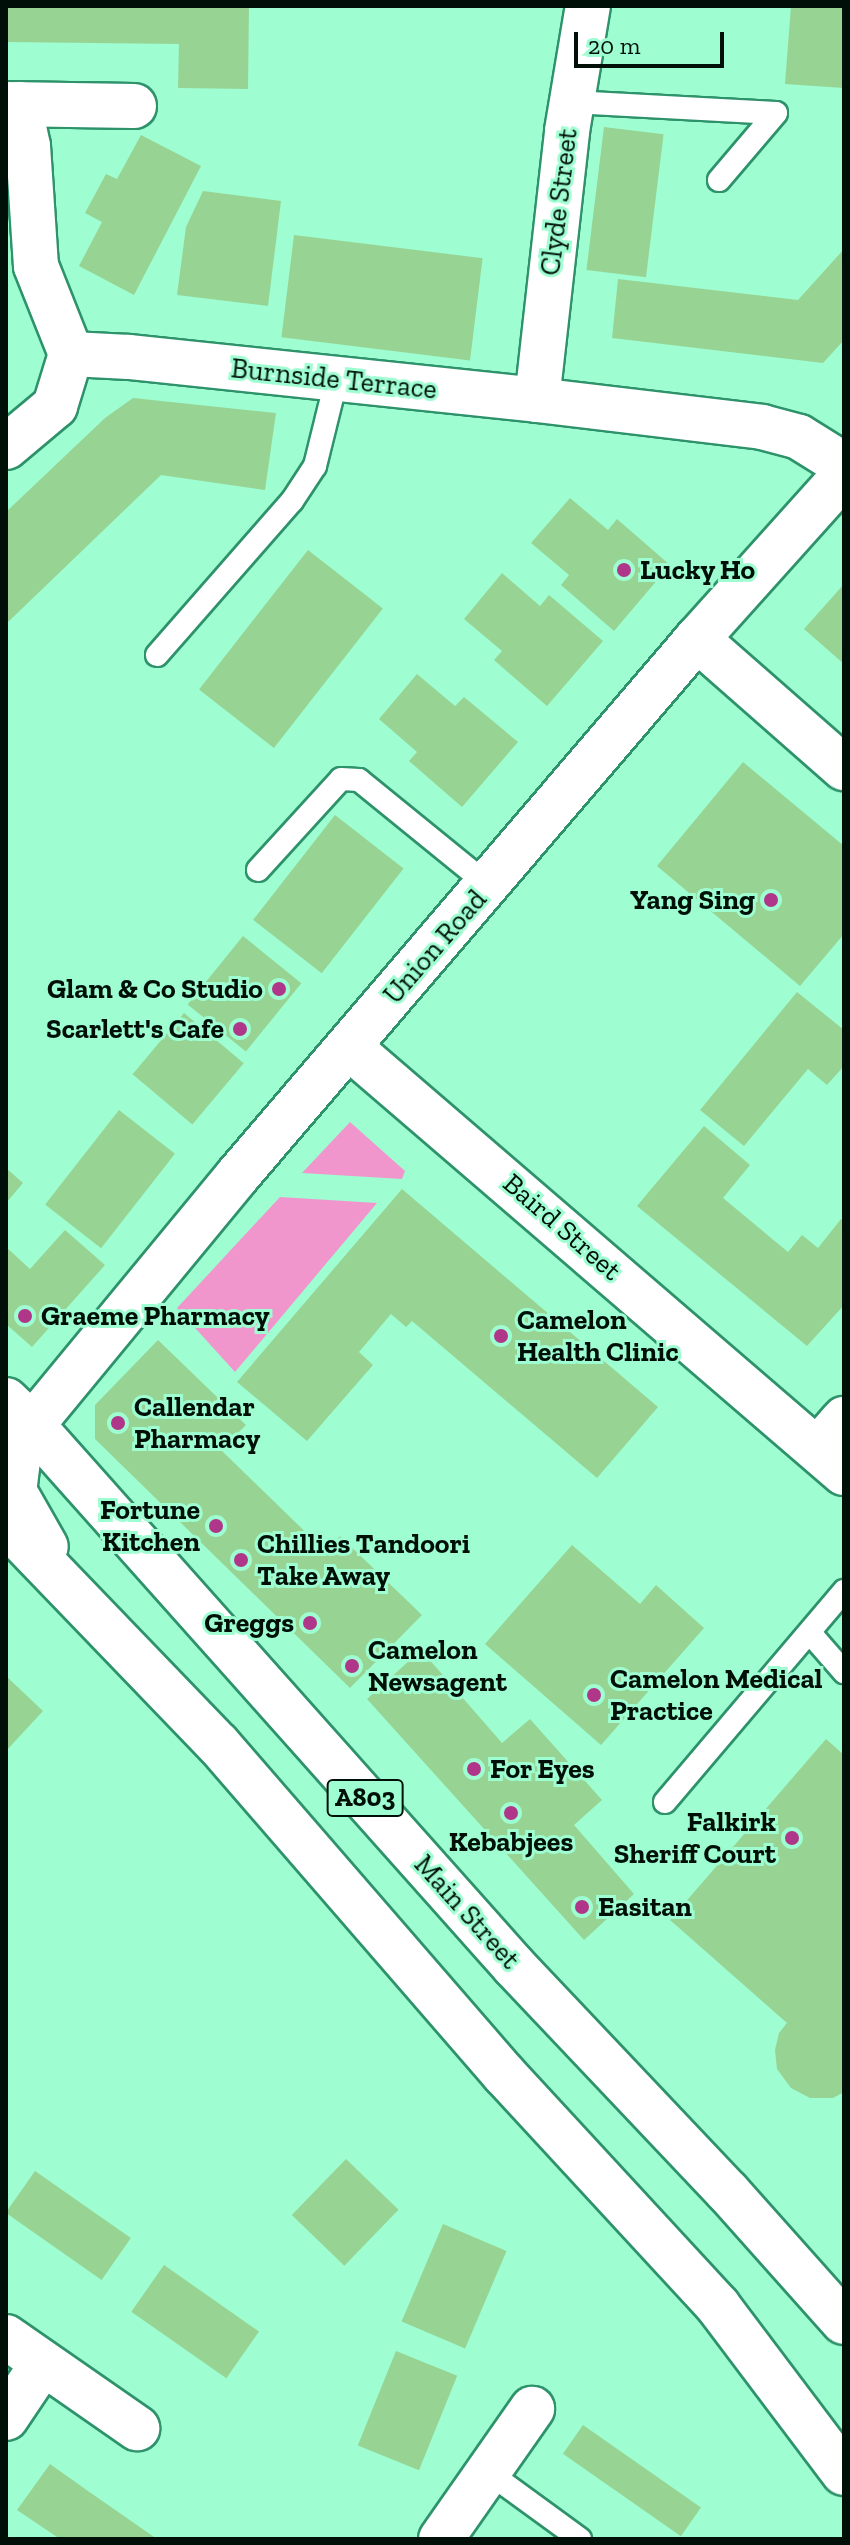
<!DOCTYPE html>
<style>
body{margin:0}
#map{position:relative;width:850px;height:2545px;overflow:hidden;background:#9efdd1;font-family:"Zilla Slab",serif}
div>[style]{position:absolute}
.green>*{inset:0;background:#f196cd}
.building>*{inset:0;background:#97d494;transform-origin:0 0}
.roads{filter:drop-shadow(2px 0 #2e926b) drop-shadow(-2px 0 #2e926b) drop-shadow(0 2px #2e926b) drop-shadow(0 -2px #2e926b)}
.lane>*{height:22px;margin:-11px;padding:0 11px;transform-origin:11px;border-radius:11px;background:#fff}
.street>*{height:44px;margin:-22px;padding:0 22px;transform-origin:22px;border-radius:22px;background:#fff}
.secondary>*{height:44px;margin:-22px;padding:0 22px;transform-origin:22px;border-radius:22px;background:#fff}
.primary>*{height:44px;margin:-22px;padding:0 22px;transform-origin:22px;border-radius:22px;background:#fff}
.dots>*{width:22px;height:22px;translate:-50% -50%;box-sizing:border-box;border:4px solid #9efdd1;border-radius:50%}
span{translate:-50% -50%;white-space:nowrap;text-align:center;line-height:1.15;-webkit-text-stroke:6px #9efdd1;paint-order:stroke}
.shield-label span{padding:2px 6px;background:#9efdd1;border:2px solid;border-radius:6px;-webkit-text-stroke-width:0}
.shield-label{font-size:26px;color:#001008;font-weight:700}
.street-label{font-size:28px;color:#001008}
.poi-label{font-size:28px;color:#001008;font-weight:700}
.left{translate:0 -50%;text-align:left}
.right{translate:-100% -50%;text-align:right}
.frame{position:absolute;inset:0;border:8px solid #001008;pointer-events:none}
.scale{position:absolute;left:574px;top:32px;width:150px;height:36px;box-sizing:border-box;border:4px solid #001008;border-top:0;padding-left:10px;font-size:24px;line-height:28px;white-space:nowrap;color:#001008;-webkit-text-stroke:6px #9efdd1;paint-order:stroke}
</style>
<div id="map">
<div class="green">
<i style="clip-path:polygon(350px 1122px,405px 1171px,402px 1179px,302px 1173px)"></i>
<i style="clip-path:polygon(280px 1197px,377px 1203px,235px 1372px,177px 1308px)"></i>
</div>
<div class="building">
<i style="clip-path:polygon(6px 6px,249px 6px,248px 89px,178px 88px,179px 44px,6px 42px)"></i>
<i style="clip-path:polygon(791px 6px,844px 6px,844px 88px,785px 84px)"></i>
<i style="left:604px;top:127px;width:60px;height:144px;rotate:7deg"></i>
<i style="clip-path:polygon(141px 135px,201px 166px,134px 295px,79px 266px,102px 222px,85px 213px,106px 174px,117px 179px)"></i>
<i style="clip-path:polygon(203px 191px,281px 201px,268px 306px,177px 295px,186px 227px)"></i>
<i style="left:294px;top:235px;width:190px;height:103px;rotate:7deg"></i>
<i style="clip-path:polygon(844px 249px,844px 340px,823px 363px,612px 338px,618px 279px,798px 300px)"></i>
<i style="clip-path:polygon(133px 398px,276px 413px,265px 490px,161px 475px,6px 624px,6px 512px,105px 418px)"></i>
<i style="clip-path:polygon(570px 498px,608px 530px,617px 519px,670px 565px,614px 631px,561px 585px,569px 575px,531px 543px)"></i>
<i style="left:308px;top:550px;width:95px;height:177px;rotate:38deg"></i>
<i style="clip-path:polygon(502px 573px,540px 606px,549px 595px,603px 641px,547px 706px,494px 660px,502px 651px,464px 619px)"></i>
<i style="clip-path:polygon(844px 584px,844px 664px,804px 629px)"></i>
<i style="clip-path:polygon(417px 674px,455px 706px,464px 697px,518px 742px,462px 807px,409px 761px,417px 752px,379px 719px)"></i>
<i style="clip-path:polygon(743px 762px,844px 846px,844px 934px,800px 986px,657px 866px)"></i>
<i style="left:335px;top:815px;width:87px;height:133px;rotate:38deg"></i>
<i style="left:243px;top:936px;width:75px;height:88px;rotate:39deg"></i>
<i style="clip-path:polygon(797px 992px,844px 1030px,844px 1066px,827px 1085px,808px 1069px,744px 1146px,700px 1110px)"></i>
<i style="left:184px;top:1013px;width:78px;height:80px;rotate:40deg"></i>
<i style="left:119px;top:1110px;width:71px;height:120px;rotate:38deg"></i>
<i style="clip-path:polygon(704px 1126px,750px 1165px,723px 1198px,788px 1252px,802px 1235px,818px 1248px,841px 1219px,844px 1222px,844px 1305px,807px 1346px,637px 1206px)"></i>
<i style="clip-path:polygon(6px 1168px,23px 1183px,6px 1203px)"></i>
<i style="clip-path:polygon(402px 1189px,658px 1407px,597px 1478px,412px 1321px,406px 1327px,391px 1314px,359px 1352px,373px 1365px,307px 1441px,237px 1382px)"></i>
<i style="clip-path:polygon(65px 1230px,105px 1265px,32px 1347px,6px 1324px,6px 1247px,30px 1269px)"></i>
<i style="clip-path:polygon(158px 1340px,246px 1425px,221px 1450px,325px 1551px,340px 1536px,422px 1615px,350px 1688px,95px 1439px,95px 1405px)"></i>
<i style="clip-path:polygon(572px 1545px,640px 1604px,656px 1585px,704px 1628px,601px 1745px,485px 1644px)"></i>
<i style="clip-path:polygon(421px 1650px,502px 1743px,530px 1719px,602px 1800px,574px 1825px,634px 1894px,584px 1940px,367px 1699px)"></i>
<i style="clip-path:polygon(6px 1676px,43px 1711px,6px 1751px)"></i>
<i style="clip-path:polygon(826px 1739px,844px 1755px,844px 2092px,833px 2098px,810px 2098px,791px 2088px,777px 2069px,775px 2050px,779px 2033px,787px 2023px,670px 1920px)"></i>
<i style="left:346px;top:2159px;width:73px;height:78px;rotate:44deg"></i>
<i style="left:35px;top:2171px;width:117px;height:51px;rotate:35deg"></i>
<i style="left:443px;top:2224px;width:69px;height:106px;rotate:23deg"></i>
<i style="left:164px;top:2265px;width:116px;height:57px;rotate:35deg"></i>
<i style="left:396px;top:2351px;width:66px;height:102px;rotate:22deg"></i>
<i style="left:583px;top:2425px;width:144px;height:35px;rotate:35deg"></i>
<i style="clip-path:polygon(50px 2464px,88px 2491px,157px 2539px,60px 2539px,17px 2510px)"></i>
</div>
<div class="roads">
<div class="lane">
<i style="left:572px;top:102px;width:204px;rotate:3.1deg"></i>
<i style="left:776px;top:113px;width:88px;rotate:130.4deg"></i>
<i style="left:157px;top:655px;width:205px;rotate:-48.8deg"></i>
<i style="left:292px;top:501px;width:42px;rotate:-56.7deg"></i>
<i style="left:315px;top:466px;width:88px;rotate:-76.1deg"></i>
<i style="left:258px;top:870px;width:123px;rotate:-47.6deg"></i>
<i style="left:341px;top:779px;width:18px;rotate:3deg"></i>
<i style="left:359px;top:780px;width:166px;rotate:39.1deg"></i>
<i style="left:810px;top:1633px;width:52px;rotate:48.9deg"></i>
<i style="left:665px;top:1802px;width:277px;rotate:-49.7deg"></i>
<i style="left:488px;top:2472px;width:114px;rotate:36.1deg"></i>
</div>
<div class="street">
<i style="left:6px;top:104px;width:128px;rotate:0.9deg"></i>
<i style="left:19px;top:104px;width:43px;rotate:77.9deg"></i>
<i style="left:28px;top:146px;width:120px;rotate:86.2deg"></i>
<i style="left:36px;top:266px;width:95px;rotate:68.3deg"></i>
<i style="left:71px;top:354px;width:58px;rotate:3deg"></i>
<i style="left:129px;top:357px;width:410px;rotate:6deg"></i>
<i style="left:537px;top:400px;width:227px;rotate:6.8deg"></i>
<i style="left:762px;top:427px;width:38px;rotate:15deg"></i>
<i style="left:799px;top:437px;width:53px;rotate:31.9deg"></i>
<i style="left:537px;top:400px;width:271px;rotate:-83.6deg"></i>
<i style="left:567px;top:131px;width:127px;rotate:-80.5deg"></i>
<i style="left:6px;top:447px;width:64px;rotate:-39.9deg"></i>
<i style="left:55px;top:406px;width:54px;rotate:-72.9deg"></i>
<i style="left:697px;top:639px;width:196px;rotate:41.3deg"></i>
<i style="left:349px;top:1047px;width:653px;rotate:40.72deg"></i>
<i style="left:818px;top:1449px;width:40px;rotate:-49deg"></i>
<i style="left:6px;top:2337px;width:160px;rotate:34.8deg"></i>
<i style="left:6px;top:2418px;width:66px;rotate:-56.1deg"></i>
<i style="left:441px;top:2539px;width:159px;rotate:-55deg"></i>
</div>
<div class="secondary">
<i style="left:32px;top:1425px;width:324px;rotate:-50.5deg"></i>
<i style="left:238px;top:1175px;width:706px;rotate:-49.43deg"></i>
<i style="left:697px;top:639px;width:220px;rotate:-48.1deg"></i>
</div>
<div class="primary">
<i style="left:6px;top:1400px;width:36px;rotate:44deg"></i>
<i style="left:32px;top:1425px;width:725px;rotate:48.3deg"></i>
<i style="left:514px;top:1966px;width:311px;rotate:46.6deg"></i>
<i style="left:728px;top:2192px;width:174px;rotate:48.3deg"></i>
<i style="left:32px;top:1425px;width:38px;rotate:112deg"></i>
<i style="left:18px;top:1460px;width:31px;rotate:97deg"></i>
<i style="left:14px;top:1491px;width:64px;rotate:60.3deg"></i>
<i style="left:6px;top:1524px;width:306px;rotate:46.1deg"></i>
<i style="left:218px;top:1744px;width:437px;rotate:49.1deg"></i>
<i style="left:504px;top:2074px;width:316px;rotate:47.3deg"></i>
<i style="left:718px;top:2306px;width:209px;rotate:53deg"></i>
</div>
</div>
<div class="dots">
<i style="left:624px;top:570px;background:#b03689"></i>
<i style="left:771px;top:900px;background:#b03689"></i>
<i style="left:279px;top:989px;background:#b03689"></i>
<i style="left:240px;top:1029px;background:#b03689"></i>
<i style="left:25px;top:1316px;background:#b03689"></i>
<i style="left:501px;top:1336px;background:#b03689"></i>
<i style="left:118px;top:1423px;background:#b03689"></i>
<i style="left:216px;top:1526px;background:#b03689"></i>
<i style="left:241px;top:1560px;background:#b03689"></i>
<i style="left:310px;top:1623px;background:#b03689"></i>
<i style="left:352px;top:1666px;background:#b03689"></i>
<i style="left:594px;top:1695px;background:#b03689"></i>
<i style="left:474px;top:1769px;background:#b03689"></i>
<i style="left:511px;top:1813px;background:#b03689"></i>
<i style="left:792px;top:1838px;background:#b03689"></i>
<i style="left:582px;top:1907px;background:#b03689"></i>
</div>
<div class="shield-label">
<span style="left:365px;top:1798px">A803</span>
</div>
<div class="street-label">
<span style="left:559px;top:202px;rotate:-83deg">Clyde Street</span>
<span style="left:334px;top:379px;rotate:6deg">Burnside Terrace</span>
<span style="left:435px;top:947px;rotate:-49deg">Union Road</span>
<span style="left:562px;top:1227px;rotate:41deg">Baird Street</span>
<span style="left:467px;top:1912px;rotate:48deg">Main Street</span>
</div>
<div class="poi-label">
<span class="left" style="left:640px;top:570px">Lucky Ho</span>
<span class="right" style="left:755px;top:900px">Yang Sing</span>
<span class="right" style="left:263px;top:989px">Glam &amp; Co Studio</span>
<span class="right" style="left:224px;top:1029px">Scarlett's Cafe</span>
<span class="left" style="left:41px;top:1316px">Graeme Pharmacy</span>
<span class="left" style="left:517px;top:1336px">Camelon<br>Health Clinic</span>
<span class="left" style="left:134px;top:1423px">Callendar<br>Pharmacy</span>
<span class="right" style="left:200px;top:1526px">Fortune<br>Kitchen</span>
<span class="left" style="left:257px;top:1560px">Chillies Tandoori<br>Take Away</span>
<span class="right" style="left:294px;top:1623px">Greggs</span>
<span class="left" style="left:368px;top:1666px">Camelon<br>Newsagent</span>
<span class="left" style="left:610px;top:1695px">Camelon Medical<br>Practice</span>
<span class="left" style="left:490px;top:1769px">For Eyes</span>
<span class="right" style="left:776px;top:1838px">Falkirk<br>Sheriff Court</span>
<span style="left:511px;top:1842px">Kebabjees</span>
<span class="left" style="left:598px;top:1907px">Easitan</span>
</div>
<div class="frame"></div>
<div class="scale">20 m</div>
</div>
